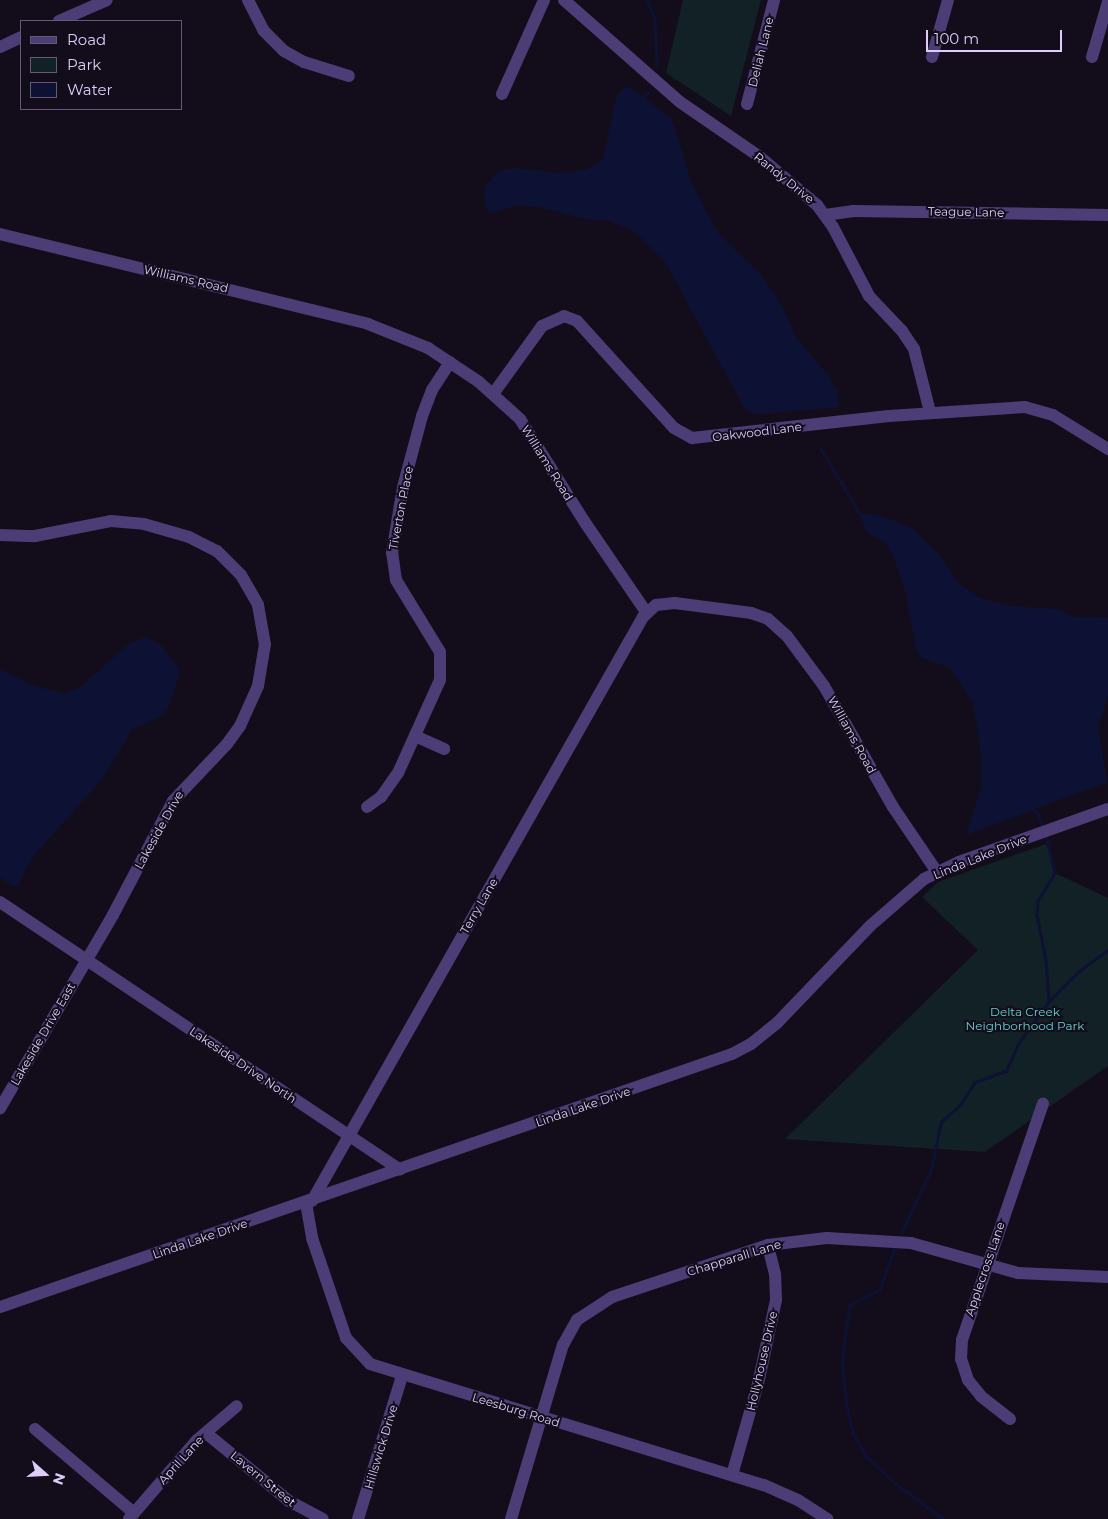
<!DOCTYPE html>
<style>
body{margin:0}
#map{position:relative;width:1108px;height:1519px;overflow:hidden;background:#130d1b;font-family:Montserrat,sans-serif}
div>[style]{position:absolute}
.green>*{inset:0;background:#112125}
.water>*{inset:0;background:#0d1234}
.stream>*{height:2.5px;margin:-1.25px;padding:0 1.25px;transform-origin:1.25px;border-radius:1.25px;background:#0d1234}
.minor>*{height:12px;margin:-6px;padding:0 6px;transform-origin:6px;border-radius:6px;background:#4c3d76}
span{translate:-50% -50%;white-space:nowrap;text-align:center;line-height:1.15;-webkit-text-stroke:4px #130d1b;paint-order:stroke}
.street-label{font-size:12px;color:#dccdfa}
.park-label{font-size:12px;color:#61d1cf}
.legend{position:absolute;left:20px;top:20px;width:162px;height:90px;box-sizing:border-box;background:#130d1b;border:1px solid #635a74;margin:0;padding:6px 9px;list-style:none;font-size:15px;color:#dccdfa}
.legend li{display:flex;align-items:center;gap:10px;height:25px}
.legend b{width:25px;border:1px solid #635a74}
.north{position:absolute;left:20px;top:1449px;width:50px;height:50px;-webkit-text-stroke:4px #130d1b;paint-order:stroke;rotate:109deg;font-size:14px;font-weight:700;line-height:20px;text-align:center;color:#dccdfa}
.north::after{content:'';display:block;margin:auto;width:18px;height:22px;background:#dccdfa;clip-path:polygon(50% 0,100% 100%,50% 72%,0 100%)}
.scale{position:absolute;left:926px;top:30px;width:136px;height:22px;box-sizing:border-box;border:2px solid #dccdfa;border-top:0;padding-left:6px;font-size:15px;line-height:18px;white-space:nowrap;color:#dccdfa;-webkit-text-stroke:4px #130d1b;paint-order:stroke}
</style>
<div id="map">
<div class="green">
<i style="clip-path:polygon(683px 0,761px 0,731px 116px,666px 73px)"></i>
<i style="clip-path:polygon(1046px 844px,1057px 874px,1108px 898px,1108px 1066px,985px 1152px,785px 1139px,978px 950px,922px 897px,938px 882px)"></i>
</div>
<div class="water">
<i style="clip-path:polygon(628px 86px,672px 119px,691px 182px,718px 233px,762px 276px,783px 308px,795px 336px,828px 375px,837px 391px,839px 407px,759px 414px,746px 411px,666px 263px,637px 233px,610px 221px,586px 219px,539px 207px,517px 205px,492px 213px,487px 210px,484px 195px,486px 185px,501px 170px,513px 168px,560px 173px,588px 169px,603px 159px,617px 95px)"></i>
<i style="clip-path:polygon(859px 513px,882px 516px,912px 528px,941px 557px,957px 582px,980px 598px,1010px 606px,1056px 609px,1075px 617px,1108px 618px,1108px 697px,1098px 727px,1107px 782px,966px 835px,981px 789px,982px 761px,973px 702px,950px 668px,922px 658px,917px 652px,904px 587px,893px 555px,885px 542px,867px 532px)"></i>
<i style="clip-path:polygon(146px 637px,160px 644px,180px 671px,168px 709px,159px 717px,132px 729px,100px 782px,33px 856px,18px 885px,12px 886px,0 877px,0 669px,31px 685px,66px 694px,81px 686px,129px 644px)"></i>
</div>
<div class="stream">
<i style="left:647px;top:0;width:20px;rotate:66deg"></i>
<i style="left:655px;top:18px;width:48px;rotate:87.6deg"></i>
<i style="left:642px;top:98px;width:8px;rotate:-45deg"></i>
<i style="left:820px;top:447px;width:79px;rotate:58.9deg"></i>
<i style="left:1032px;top:809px;width:6px;rotate:31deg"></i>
<i style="left:1037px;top:812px;width:16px;rotate:68deg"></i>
<i style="left:1046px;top:834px;width:40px;rotate:77deg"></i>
<i style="left:1055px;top:873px;width:33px;rotate:121deg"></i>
<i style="left:1038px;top:901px;width:14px;rotate:94deg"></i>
<i style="left:1037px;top:915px;width:46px;rotate:78.7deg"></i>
<i style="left:1046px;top:960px;width:41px;rotate:85.8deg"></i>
<i style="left:901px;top:1234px;width:72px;rotate:-65.2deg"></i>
<i style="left:931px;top:1169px;width:48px;rotate:-78deg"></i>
<i style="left:941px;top:1122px;width:27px;rotate:-42deg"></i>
<i style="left:961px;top:1104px;width:26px;rotate:-58deg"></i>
<i style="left:975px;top:1082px;width:33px;rotate:-20deg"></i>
<i style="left:1006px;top:1071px;width:30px;rotate:-66deg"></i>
<i style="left:1018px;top:1044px;width:53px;rotate:-54.2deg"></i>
<i style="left:1049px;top:1001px;width:42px;rotate:-45deg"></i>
<i style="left:1079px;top:971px;width:36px;rotate:-36deg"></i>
<i style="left:895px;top:1248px;width:45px;rotate:109.7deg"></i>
<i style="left:880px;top:1290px;width:34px;rotate:153deg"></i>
<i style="left:850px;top:1305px;width:58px;rotate:98deg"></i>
<i style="left:842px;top:1362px;width:50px;rotate:83.2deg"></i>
<i style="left:848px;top:1412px;width:21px;rotate:76deg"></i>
<i style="left:853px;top:1432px;width:29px;rotate:61deg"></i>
<i style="left:867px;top:1457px;width:37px;rotate:43deg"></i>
<i style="left:894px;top:1482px;width:62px;rotate:36.5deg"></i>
</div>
<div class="minor">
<i style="left:248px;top:0;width:34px;rotate:63deg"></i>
<i style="left:263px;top:30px;width:30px;rotate:45deg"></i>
<i style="left:284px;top:51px;width:23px;rotate:29deg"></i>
<i style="left:304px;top:62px;width:47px;rotate:17.3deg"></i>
<i style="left:564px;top:0;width:154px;rotate:41.3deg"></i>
<i style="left:680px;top:102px;width:97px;rotate:34.5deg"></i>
<i style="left:760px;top:157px;width:75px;rotate:40.1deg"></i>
<i style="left:817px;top:205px;width:27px;rotate:54deg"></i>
<i style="left:833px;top:227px;width:78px;rotate:62.4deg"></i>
<i style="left:869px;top:296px;width:48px;rotate:46.7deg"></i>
<i style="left:902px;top:331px;width:22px;rotate:56deg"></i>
<i style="left:914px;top:349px;width:65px;rotate:75.7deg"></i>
<i style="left:59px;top:21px;width:52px;rotate:-23.6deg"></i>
<i style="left:0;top:47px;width:23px;rotate:-25deg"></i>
<i style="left:932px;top:57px;width:59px;rotate:-74.3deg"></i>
<i style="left:1092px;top:57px;width:57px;rotate:-73.8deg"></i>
<i style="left:502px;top:94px;width:103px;rotate:-65.9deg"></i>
<i style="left:747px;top:104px;width:107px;rotate:-75.4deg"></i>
<i style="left:825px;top:215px;width:29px;rotate:-8deg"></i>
<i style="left:854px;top:211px;width:254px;rotate:0.9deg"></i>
<i style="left:0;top:234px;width:379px;rotate:13.7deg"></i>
<i style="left:368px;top:324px;width:65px;rotate:21.8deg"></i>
<i style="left:428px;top:348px;width:61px;rotate:33.7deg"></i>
<i style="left:479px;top:382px;width:55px;rotate:42.1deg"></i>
<i style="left:520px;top:419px;width:120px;rotate:57.9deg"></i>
<i style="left:584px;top:521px;width:110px;rotate:55.7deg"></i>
<i style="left:493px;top:394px;width:84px;rotate:-54.2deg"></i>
<i style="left:542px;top:326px;width:24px;rotate:-24deg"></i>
<i style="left:564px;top:316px;width:14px;rotate:21deg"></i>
<i style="left:577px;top:321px;width:144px;rotate:47.8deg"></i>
<i style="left:674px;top:428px;width:21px;rotate:29deg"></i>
<i style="left:692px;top:438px;width:198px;rotate:-6.4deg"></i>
<i style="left:889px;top:416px;width:136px;rotate:-3.8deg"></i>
<i style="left:1025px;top:407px;width:29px;rotate:16deg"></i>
<i style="left:1053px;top:415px;width:65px;rotate:31.7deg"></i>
<i style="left:0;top:535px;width:35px;rotate:2deg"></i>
<i style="left:35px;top:536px;width:77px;rotate:-11.2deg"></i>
<i style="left:111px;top:521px;width:33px;rotate:5deg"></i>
<i style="left:144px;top:524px;width:47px;rotate:16.1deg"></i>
<i style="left:189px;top:537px;width:31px;rotate:27deg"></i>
<i style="left:217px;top:551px;width:34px;rotate:45deg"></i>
<i style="left:241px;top:575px;width:34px;rotate:60deg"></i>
<i style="left:258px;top:605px;width:40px;rotate:80deg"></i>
<i style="left:265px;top:644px;width:43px;rotate:99.5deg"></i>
<i style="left:258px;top:686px;width:44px;rotate:114.2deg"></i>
<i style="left:240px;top:726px;width:24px;rotate:126deg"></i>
<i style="left:226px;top:745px;width:77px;rotate:133.4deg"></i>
<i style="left:173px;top:801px;width:129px;rotate:117.8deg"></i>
<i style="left:113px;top:915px;width:224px;rotate:120.3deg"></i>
<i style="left:415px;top:736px;width:32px;rotate:24deg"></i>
<i style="left:367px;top:807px;width:17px;rotate:-36deg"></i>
<i style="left:381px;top:797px;width:29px;rotate:-55deg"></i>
<i style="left:398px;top:773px;width:102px;rotate:-65.7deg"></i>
<i style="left:440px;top:680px;width:28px;rotate:-90deg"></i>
<i style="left:440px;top:652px;width:84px;rotate:-121.4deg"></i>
<i style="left:396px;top:580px;width:27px;rotate:-98deg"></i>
<i style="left:392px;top:553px;width:67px;rotate:-80.5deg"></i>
<i style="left:403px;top:487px;width:73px;rotate:-75deg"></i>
<i style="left:422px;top:416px;width:28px;rotate:-69deg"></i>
<i style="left:432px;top:390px;width:33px;rotate:-57deg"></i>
<i style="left:0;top:902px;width:481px;rotate:33.8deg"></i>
<i style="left:312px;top:1201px;width:671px;rotate:-60.46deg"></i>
<i style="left:643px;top:617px;width:18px;rotate:-43deg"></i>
<i style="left:656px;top:605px;width:19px;rotate:-6deg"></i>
<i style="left:675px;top:603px;width:77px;rotate:7.5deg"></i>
<i style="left:751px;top:613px;width:18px;rotate:19deg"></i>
<i style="left:768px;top:619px;width:25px;rotate:42deg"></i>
<i style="left:787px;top:636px;width:62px;rotate:53.5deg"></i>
<i style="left:824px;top:686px;width:139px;rotate:60.3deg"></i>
<i style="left:893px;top:807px;width:78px;rotate:55.9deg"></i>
<i style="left:306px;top:1203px;width:36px;rotate:80deg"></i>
<i style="left:312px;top:1238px;width:106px;rotate:71.2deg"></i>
<i style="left:346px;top:1338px;width:35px;rotate:47deg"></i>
<i style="left:370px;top:1364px;width:412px;rotate:17.1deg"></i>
<i style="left:764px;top:1485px;width:37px;rotate:24deg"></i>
<i style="left:798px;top:1500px;width:35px;rotate:33deg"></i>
<i style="left:0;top:1307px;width:774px;rotate:-19.07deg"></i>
<i style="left:732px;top:1054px;width:21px;rotate:-28deg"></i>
<i style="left:751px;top:1044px;width:33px;rotate:-39deg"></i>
<i style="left:777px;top:1023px;width:134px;rotate:-46.2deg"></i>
<i style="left:870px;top:926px;width:72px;rotate:-41deg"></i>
<i style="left:924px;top:879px;width:39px;rotate:-26deg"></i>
<i style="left:959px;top:862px;width:158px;rotate:-19.6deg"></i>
<i style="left:1010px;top:1419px;width:37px;rotate:-142deg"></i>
<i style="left:981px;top:1396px;width:21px;rotate:-129deg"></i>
<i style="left:968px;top:1380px;width:22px;rotate:-108deg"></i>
<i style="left:961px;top:1359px;width:19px;rotate:-87deg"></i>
<i style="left:962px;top:1340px;width:250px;rotate:-71.1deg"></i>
<i style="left:35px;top:1429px;width:130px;rotate:40.3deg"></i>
<i style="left:206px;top:1433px;width:107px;rotate:39.3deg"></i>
<i style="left:289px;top:1501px;width:38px;rotate:28deg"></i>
<i style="left:732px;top:1475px;width:95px;rotate:-74.1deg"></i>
<i style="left:758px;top:1384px;width:86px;rotate:-77.9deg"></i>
<i style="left:776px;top:1300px;width:26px;rotate:-92deg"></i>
<i style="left:775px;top:1274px;width:30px;rotate:-104deg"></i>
<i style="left:129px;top:1519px;width:104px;rotate:-49.3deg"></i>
<i style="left:197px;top:1440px;width:52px;rotate:-40.4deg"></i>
<i style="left:358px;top:1519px;width:150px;rotate:-72.9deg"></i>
<i style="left:511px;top:1519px;width:182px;rotate:-73.4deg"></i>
<i style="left:563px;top:1345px;width:29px;rotate:-61deg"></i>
<i style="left:577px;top:1320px;width:42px;rotate:-33.3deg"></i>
<i style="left:612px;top:1297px;width:164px;rotate:-18.4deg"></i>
<i style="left:768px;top:1245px;width:59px;rotate:-6.8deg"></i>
<i style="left:827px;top:1238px;width:84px;rotate:3.4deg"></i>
<i style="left:911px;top:1243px;width:111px;rotate:15.7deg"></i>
<i style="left:1018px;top:1273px;width:90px;rotate:2.5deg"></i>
</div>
<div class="street-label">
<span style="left:761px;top:52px;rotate:-76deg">Deliah Lane</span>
<span style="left:784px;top:178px;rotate:39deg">Randy Drive</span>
<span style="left:966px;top:212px;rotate:1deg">Teague Lane</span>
<span style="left:186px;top:279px;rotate:13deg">Williams Road</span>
<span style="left:757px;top:432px;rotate:-7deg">Oakwood Lane</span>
<span style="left:547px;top:463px;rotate:58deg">Williams Road</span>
<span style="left:401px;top:508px;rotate:-79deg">Tiverton Place</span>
<span style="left:852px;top:735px;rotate:61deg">Williams Road</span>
<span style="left:159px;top:830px;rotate:-61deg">Lakeside Drive</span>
<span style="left:980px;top:857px;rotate:-22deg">Linda Lake Drive</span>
<span style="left:479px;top:906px;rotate:-60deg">Terry Lane</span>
<span style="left:43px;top:1034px;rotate:-60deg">Lakeside Drive East</span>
<span style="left:243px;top:1065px;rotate:34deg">Lakeside Drive North</span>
<span style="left:583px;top:1107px;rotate:-19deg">Linda Lake Drive</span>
<span style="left:200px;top:1239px;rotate:-19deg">Linda Lake Drive</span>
<span style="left:734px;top:1258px;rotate:-17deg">Chapparall Lane</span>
<span style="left:985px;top:1269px;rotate:-71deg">Applecross Lane</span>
<span style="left:762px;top:1361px;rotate:-77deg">Hollyhouse Drive</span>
<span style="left:516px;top:1410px;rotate:17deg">Leesburg Road</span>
<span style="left:381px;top:1447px;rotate:-73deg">Hillswick Drive</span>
<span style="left:181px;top:1460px;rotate:-48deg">April Lane</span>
<span style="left:263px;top:1479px;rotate:39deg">Lavern Street</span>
</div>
<div class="park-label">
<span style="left:1025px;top:1019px">Delta Creek<br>Neighborhood Park</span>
</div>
<ul class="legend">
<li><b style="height:6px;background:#4c3d76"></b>Road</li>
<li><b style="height:14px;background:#112125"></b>Park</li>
<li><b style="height:14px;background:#0d1234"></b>Water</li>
</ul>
<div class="north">N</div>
<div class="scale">100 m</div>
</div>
